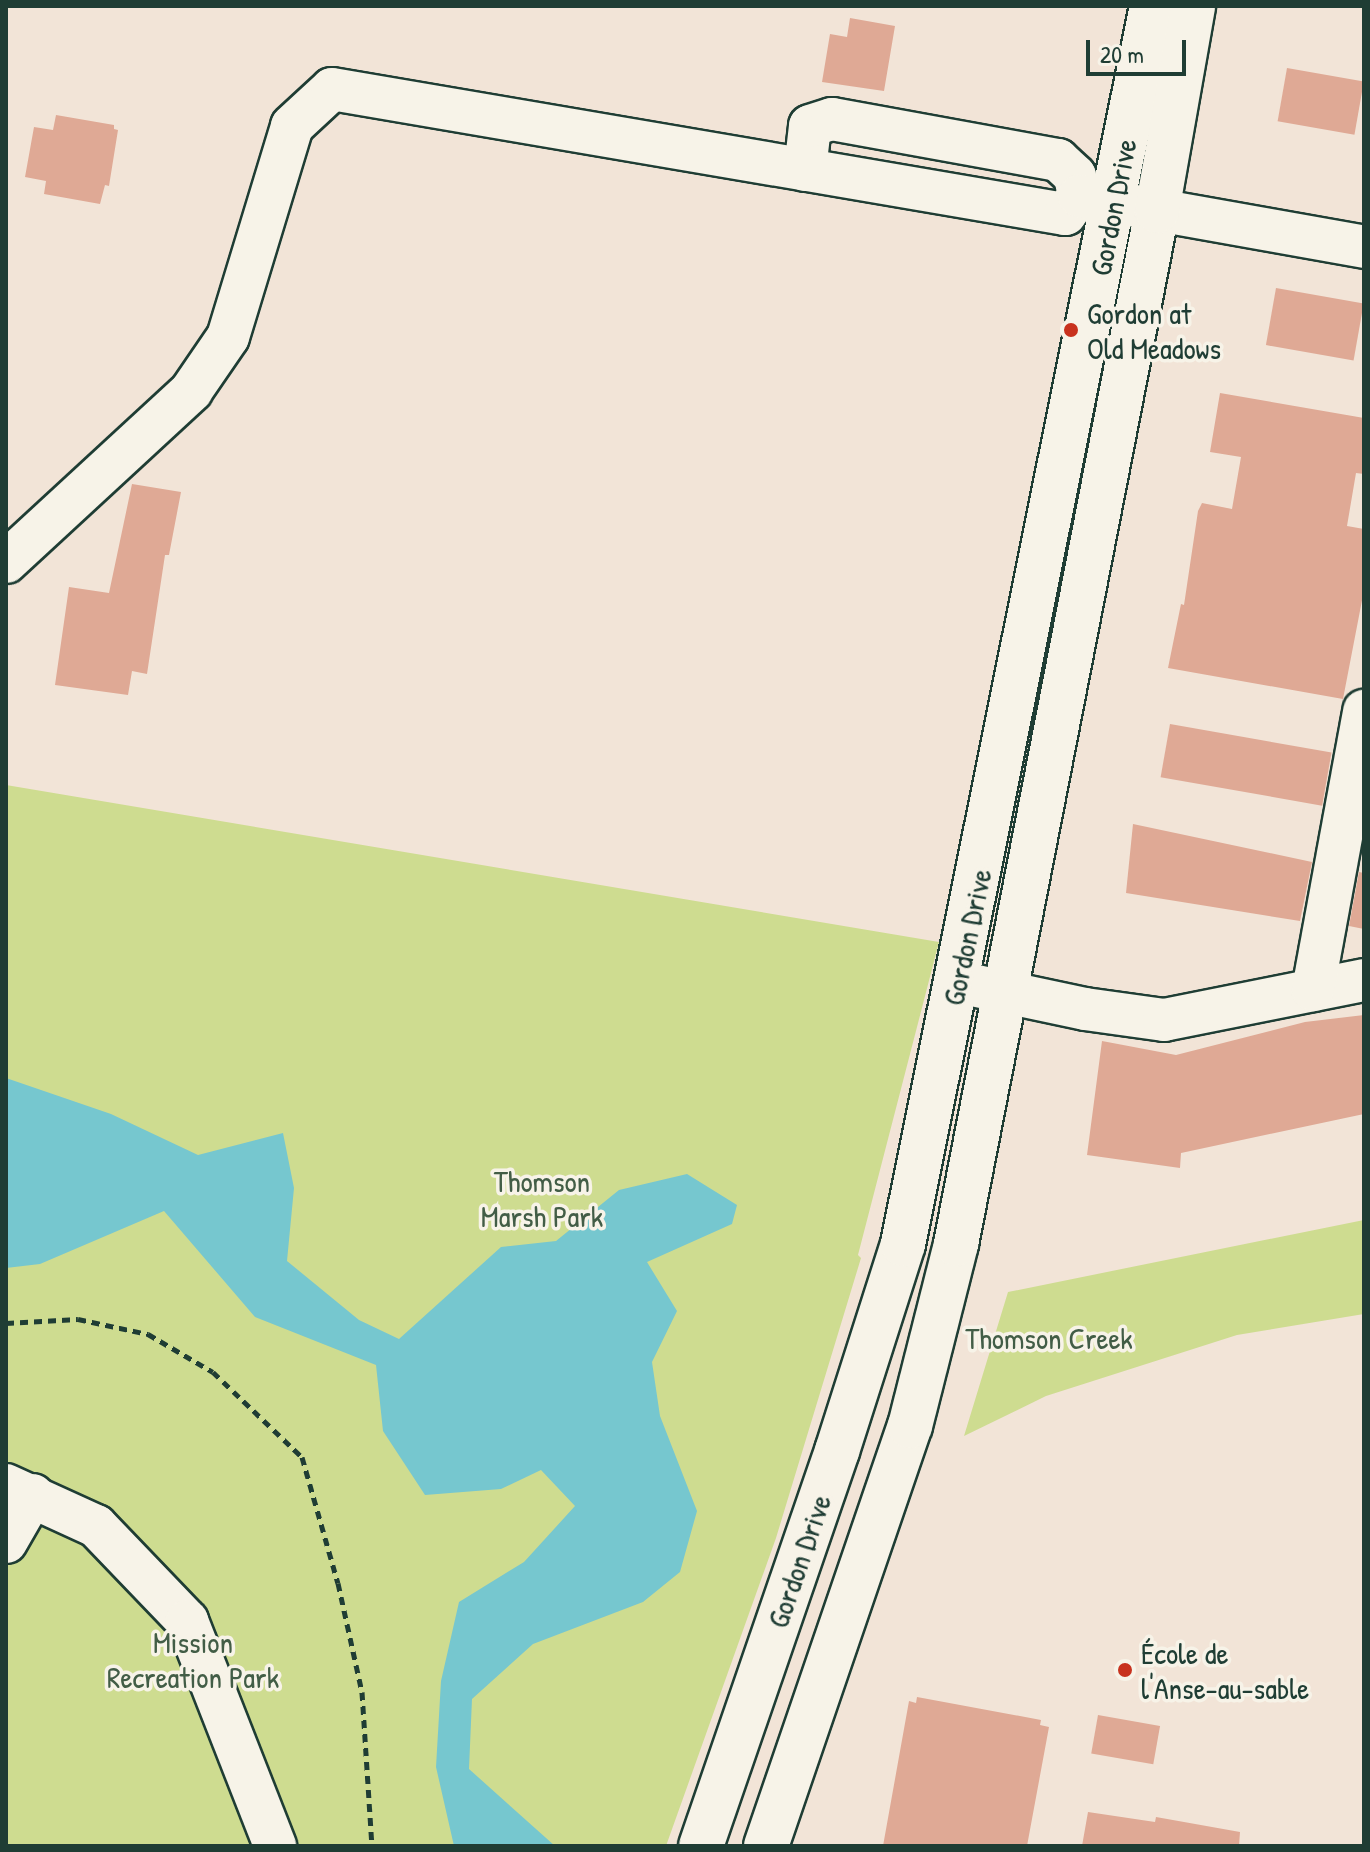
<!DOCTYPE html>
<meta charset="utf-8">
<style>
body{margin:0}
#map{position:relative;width:1370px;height:1852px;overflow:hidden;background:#f2e4d7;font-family:"Patrick Hand",sans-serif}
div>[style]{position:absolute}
.green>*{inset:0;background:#cedc90}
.water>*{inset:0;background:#76c7cf}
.building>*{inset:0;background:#dfa995;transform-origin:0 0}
.path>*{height:5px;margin-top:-2.5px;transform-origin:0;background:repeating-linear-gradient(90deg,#1f3d34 0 8px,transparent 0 14px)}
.roads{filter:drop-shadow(2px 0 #1f3d34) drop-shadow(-2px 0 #1f3d34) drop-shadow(0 2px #1f3d34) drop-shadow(0 -2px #1f3d34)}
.minor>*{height:42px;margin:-21px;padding:0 21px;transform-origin:21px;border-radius:21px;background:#f7f3e8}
.major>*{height:44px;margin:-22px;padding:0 22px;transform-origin:22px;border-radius:22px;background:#f7f3e8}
.dots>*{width:22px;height:22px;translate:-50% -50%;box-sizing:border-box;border:4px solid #f7f3e8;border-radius:50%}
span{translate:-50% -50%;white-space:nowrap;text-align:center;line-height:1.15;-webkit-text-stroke:7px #f7f3e8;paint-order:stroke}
.street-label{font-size:30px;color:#1f3d34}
.poi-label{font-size:30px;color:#1f3d34}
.left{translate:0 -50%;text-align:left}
.park-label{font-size:30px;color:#425d46}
.frame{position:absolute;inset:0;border:8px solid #1f3d34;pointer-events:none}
.scale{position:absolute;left:1086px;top:40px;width:100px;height:36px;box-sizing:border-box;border:4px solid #1f3d34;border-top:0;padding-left:10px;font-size:24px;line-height:28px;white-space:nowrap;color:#1f3d34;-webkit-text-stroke:6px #f7f3e8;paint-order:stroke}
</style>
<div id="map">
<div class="green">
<i style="clip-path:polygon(6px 785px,939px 942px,858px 1255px,861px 1258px,776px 1538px,666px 1846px,6px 1846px)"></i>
<i style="clip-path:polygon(1364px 1220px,1364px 1314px,1237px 1335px,1046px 1396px,964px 1436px,1008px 1292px)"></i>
</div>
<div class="water">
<i style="clip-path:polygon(6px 1078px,111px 1114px,198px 1155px,283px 1133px,294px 1188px,287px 1261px,359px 1320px,399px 1339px,501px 1247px,556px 1241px,619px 1190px,687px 1174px,737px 1205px,732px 1224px,647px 1262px,677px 1311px,652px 1362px,660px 1416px,697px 1511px,680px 1572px,643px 1602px,533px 1644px,472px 1699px,469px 1769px,555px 1846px,454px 1846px,436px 1767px,441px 1681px,459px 1602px,524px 1562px,575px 1506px,541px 1470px,501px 1489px,425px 1495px,383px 1431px,376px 1365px,255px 1317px,164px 1211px,40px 1264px,6px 1268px)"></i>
</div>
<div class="building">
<i style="clip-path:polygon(850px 18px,895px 26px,884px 91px,822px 82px,830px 34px,847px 37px)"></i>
<i style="left:1287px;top:68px;width:78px;height:54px;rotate:10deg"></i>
<i style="clip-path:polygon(56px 115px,114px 125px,114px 129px,118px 130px,109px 186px,105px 185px,100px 204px,44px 194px,46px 181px,25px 177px,34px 127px,53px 130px)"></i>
<i style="left:1276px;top:288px;width:89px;height:58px;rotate:10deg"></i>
<i style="clip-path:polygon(1220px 393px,1364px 418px,1364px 474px,1356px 473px,1347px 526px,1364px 529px,1364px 590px,1343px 699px,1168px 668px,1181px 604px,1184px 605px,1198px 511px,1202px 503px,1232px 509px,1241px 457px,1210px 452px)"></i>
<i style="clip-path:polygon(132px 484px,181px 492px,169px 555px,165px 555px,147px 674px,132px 671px,128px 695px,55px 685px,69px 587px,109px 593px)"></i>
<i style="left:1170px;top:724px;width:164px;height:54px;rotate:10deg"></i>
<i style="clip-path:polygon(1133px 824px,1312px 862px,1300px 921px,1126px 893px)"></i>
<i style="clip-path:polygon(1359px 872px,1364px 873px,1364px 929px,1349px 926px)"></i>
<i style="clip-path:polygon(1364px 1015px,1364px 1114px,1181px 1153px,1180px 1168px,1087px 1155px,1102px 1041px,1176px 1055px,1305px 1022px)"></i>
<i style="clip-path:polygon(917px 1697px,1041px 1720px,1040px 1725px,1049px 1727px,1027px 1846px,883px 1846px,909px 1701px,916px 1703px)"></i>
<i style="left:1098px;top:1715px;width:63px;height:39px;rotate:10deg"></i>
<i style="clip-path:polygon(1088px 1812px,1155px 1822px,1156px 1817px,1240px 1832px,1239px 1846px,1082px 1846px)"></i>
</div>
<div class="path">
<i style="left:6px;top:1323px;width:72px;rotate:-3.2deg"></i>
<i style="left:78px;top:1319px;width:72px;rotate:12.1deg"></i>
<i style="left:148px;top:1334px;width:75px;rotate:30.3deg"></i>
<i style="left:213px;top:1372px;width:123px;rotate:43.7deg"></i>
<i style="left:302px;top:1457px;width:131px;rotate:74.1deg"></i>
<i style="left:338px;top:1583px;width:112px;rotate:77.6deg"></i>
<i style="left:362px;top:1692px;width:154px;rotate:86.3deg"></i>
</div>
<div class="roads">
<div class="minor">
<i style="left:805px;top:170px;width:44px;rotate:-83.5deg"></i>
<i style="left:810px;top:126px;width:23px;rotate:-18deg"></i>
<i style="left:832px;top:119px;width:230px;rotate:10.3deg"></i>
<i style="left:1058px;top:160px;width:23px;rotate:43deg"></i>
<i style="left:1075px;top:176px;width:20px;rotate:79deg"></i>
<i style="left:6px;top:562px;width:252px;rotate:-42.7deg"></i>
<i style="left:191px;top:391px;width:65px;rotate:-55.6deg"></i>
<i style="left:228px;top:337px;width:220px;rotate:-73.1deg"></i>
<i style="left:292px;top:126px;width:54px;rotate:-42.8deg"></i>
<i style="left:332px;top:89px;width:744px;rotate:9.68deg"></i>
<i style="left:1065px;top:214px;width:23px;rotate:-52deg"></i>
<i style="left:1079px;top:196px;width:290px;rotate:10.1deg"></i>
<i style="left:958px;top:982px;width:130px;rotate:12deg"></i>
<i style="left:1085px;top:1009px;width:80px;rotate:7.9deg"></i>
<i style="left:1164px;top:1020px;width:204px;rotate:-11.3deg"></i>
<i style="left:1313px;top:990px;width:284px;rotate:-79.6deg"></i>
<i style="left:6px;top:1485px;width:99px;rotate:24.5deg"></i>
<i style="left:96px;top:1526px;width:132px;rotate:46.2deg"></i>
<i style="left:187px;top:1621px;width:242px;rotate:68.6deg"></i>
<i style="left:6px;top:1542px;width:54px;rotate:-60.1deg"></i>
</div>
<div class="major">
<i style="left:701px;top:1846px;width:418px;rotate:-71deg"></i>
<i style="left:837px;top:1451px;width:217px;rotate:-72.3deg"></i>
<i style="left:903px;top:1244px;width:1263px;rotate:-78.63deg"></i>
<i style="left:766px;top:1846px;width:444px;rotate:-71.1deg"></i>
<i style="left:910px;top:1426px;width:188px;rotate:-75.8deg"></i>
<i style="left:956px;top:1244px;width:1052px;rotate:-78.99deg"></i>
<i style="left:1157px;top:211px;width:208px;rotate:-80deg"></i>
</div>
</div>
<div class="dots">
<i style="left:1071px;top:330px;background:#c8321e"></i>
<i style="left:1125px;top:1670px;background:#c8321e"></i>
</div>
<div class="street-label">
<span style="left:1113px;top:207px;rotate:-79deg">Gordon Drive</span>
<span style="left:967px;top:937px;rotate:-78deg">Gordon Drive</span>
<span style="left:799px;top:1561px;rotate:-71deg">Gordon Drive</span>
</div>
<div class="poi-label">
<span class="left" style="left:1087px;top:330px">Gordon at<br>Old Meadows</span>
<span class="left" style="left:1141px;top:1670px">École de<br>l'Anse-au-sable</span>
</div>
<div class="park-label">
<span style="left:542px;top:1198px">Thomson<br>Marsh Park</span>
<span style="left:1049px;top:1338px">Thomson Creek</span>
<span style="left:193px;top:1659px">Mission<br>Recreation Park</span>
</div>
<div class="frame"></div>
<div class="scale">20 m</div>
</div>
